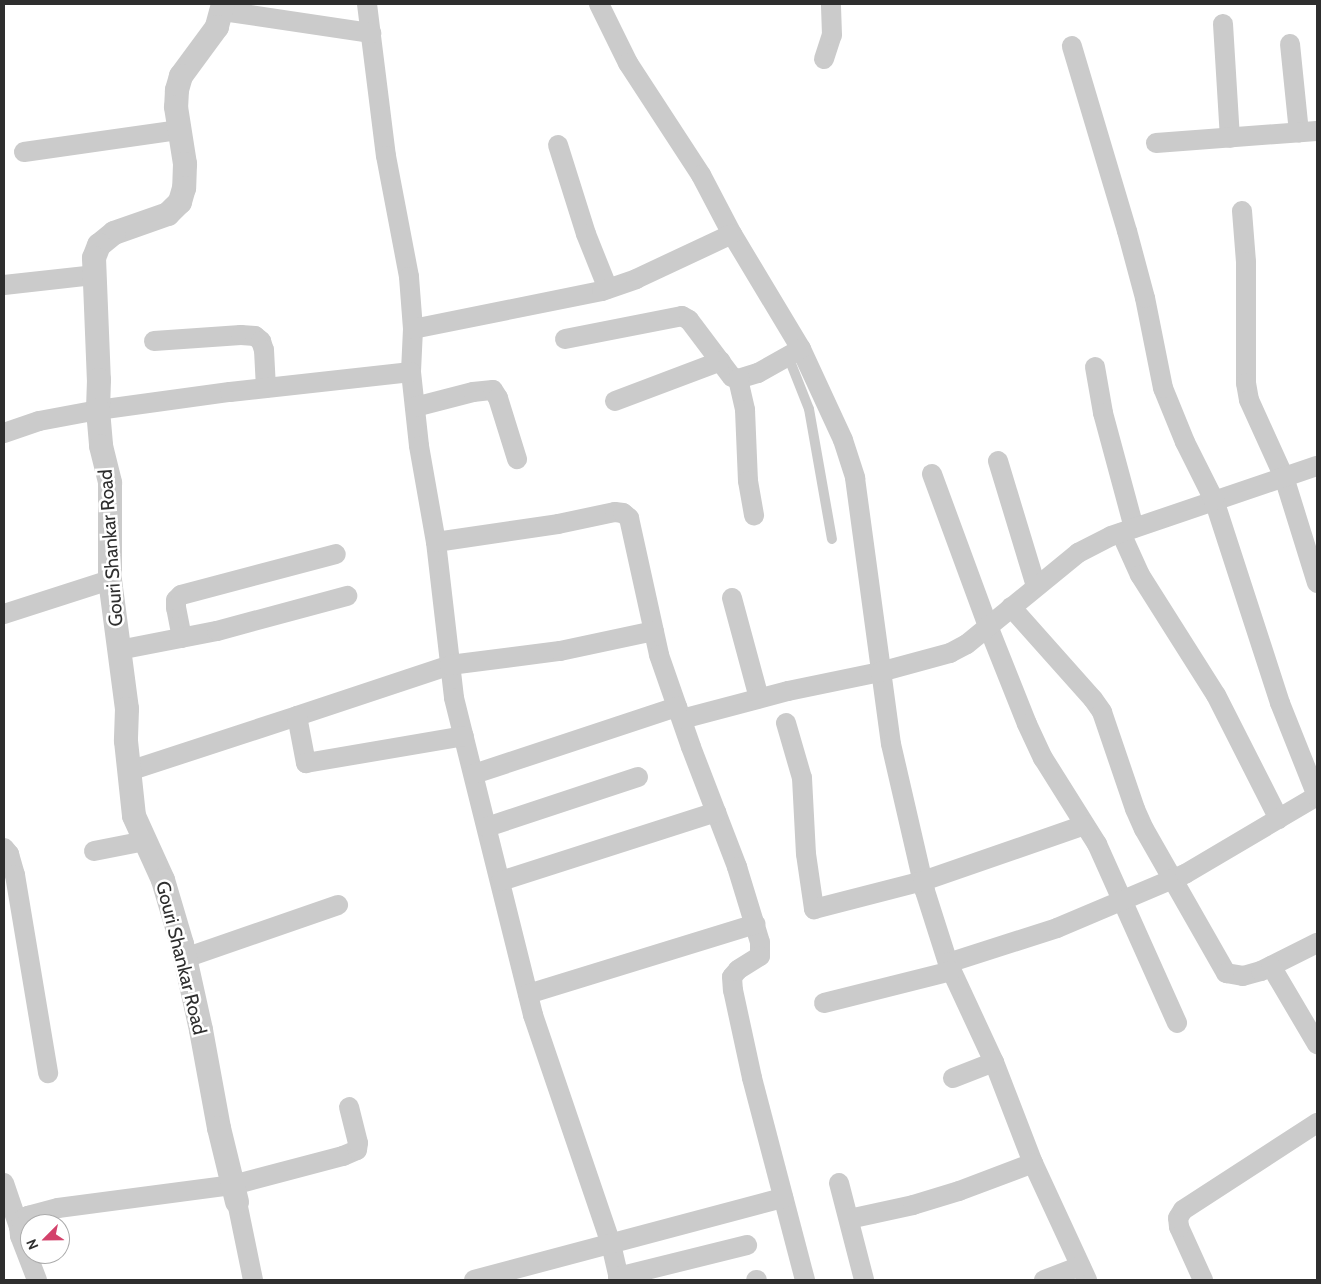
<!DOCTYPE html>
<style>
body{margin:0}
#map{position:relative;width:1321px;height:1284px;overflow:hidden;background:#fff;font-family:Cabin,sans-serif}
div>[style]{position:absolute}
.service>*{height:10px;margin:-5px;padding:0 5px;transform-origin:5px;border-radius:5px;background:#cbcbcb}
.minor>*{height:20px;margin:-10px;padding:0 10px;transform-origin:10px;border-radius:10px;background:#cbcbcb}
.tertiary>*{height:24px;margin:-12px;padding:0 12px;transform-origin:12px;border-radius:12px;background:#cbcbcb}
span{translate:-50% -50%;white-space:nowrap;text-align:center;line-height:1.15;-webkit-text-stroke:5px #fff;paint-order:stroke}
.street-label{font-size:19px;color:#2e2e2e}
.frame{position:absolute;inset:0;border:5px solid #2e2e2e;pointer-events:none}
.north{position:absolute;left:20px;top:1214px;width:50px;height:50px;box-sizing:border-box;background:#fff;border:1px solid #ababab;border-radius:50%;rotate:247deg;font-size:14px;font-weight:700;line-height:20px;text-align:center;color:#2e2e2e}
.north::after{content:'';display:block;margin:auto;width:18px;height:22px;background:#d3426b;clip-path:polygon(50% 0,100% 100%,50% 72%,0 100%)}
</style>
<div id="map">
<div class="service">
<i style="left:788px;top:356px;width:57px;rotate:68.4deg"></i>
<i style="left:809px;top:409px;width:132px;rotate:80deg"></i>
</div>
<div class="minor">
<i style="left:367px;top:4px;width:153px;rotate:82.9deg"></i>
<i style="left:386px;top:156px;width:123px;rotate:79.2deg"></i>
<i style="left:409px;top:277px;width:52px;rotate:85.6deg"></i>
<i style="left:413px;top:329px;width:43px;rotate:92.7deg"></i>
<i style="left:411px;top:372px;width:74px;rotate:83.8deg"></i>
<i style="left:419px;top:446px;width:97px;rotate:80deg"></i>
<i style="left:436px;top:542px;width:157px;rotate:83.4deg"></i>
<i style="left:454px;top:698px;width:327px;rotate:76deg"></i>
<i style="left:533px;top:1015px;width:242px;rotate:71.2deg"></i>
<i style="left:611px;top:1244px;width:37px;rotate:77deg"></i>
<i style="left:599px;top:4px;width:66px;rotate:63.8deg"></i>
<i style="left:628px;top:63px;width:134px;rotate:56.9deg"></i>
<i style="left:701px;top:175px;width:67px;rotate:62.3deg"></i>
<i style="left:732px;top:234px;width:134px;rotate:59deg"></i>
<i style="left:801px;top:349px;width:100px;rotate:65.2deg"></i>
<i style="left:843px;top:440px;width:40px;rotate:72deg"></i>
<i style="left:855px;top:478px;width:268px;rotate:82.3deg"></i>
<i style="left:891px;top:744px;width:151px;rotate:77deg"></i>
<i style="left:925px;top:891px;width:76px;rotate:72.3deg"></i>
<i style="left:948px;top:963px;width:109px;rotate:65.1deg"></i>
<i style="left:994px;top:1062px;width:108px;rotate:68.9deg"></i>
<i style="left:1033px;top:1163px;width:129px;rotate:65.2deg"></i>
<i style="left:223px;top:11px;width:150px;rotate:8.5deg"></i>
<i style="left:1223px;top:24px;width:114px;rotate:86.5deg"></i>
<i style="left:1290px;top:44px;width:89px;rotate:84.2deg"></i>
<i style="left:824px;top:59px;width:25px;rotate:-72deg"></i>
<i style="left:832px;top:35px;width:31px;rotate:-92deg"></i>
<i style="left:1156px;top:143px;width:161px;rotate:-4.3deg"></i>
<i style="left:558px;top:145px;width:93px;rotate:72.5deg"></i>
<i style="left:586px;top:234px;width:59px;rotate:68.2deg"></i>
<i style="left:24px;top:152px;width:157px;rotate:-8.1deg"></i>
<i style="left:1242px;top:211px;width:51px;rotate:85.5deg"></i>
<i style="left:1246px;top:262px;width:121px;rotate:90deg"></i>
<i style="left:1246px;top:383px;width:17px;rotate:80deg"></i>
<i style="left:1249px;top:400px;width:85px;rotate:65.6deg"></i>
<i style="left:1284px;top:477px;width:111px;rotate:72.7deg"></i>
<i style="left:4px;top:285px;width:92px;rotate:-6.3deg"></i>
<i style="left:413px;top:329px;width:193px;rotate:-11.4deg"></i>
<i style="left:602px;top:291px;width:36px;rotate:-19deg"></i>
<i style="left:636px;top:279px;width:106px;rotate:-25.1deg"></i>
<i style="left:565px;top:339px;width:119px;rotate:-11.1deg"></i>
<i style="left:682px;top:316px;width:8px;rotate:30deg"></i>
<i style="left:689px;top:320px;width:71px;rotate:53deg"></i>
<i style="left:732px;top:377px;width:6px;rotate:18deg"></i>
<i style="left:738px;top:379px;width:21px;rotate:-17deg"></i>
<i style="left:758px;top:373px;width:49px;rotate:-29.2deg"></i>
<i style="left:154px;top:341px;width:87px;rotate:-3.9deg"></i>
<i style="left:241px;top:335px;width:14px;rotate:4deg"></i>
<i style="left:255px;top:336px;width:8px;rotate:40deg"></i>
<i style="left:261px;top:341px;width:9px;rotate:72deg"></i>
<i style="left:264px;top:350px;width:38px;rotate:87deg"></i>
<i style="left:1095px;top:367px;width:47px;rotate:80.1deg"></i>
<i style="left:1103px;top:413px;width:119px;rotate:74.9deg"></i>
<i style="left:738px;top:379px;width:32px;rotate:77deg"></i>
<i style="left:745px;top:410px;width:71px;rotate:87.6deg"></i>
<i style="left:748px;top:481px;width:35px;rotate:80deg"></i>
<i style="left:615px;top:401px;width:113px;rotate:-20.7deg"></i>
<i style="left:415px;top:407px;width:60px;rotate:-14.5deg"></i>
<i style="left:473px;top:392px;width:20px;rotate:-6deg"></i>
<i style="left:493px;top:390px;width:9px;rotate:58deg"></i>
<i style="left:498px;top:398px;width:64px;rotate:72.7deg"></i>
<i style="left:4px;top:433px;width:37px;rotate:-19deg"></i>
<i style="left:39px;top:421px;width:60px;rotate:-10.6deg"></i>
<i style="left:98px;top:410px;width:133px;rotate:-7.8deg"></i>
<i style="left:230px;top:392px;width:182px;rotate:-6.3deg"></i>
<i style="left:998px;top:461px;width:131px;rotate:73.1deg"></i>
<i style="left:932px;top:474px;width:162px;rotate:69.8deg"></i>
<i style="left:988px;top:626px;width:105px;rotate:68.3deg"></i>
<i style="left:1027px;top:724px;width:38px;rotate:65deg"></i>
<i style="left:1043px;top:758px;width:102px;rotate:57.9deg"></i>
<i style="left:1097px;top:844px;width:196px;rotate:65.9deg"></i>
<i style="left:1121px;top:533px;width:46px;rotate:65.7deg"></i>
<i style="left:1140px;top:575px;width:142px;rotate:57.7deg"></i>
<i style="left:1216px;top:695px;width:139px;rotate:63.1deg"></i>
<i style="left:436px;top:542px;width:123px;rotate:-8.4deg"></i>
<i style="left:558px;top:524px;width:58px;rotate:-11.9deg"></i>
<i style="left:615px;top:512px;width:8px;rotate:7deg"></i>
<i style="left:623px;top:513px;width:8px;rotate:40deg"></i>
<i style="left:629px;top:518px;width:140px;rotate:77.6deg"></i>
<i style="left:659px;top:655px;width:97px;rotate:70.8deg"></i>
<i style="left:691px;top:747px;width:129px;rotate:69deg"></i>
<i style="left:737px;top:867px;width:78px;rotate:73deg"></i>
<i style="left:760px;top:942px;width:14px;rotate:90deg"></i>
<i style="left:760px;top:956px;width:26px;rotate:148deg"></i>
<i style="left:738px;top:970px;width:9px;rotate:131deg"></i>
<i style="left:732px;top:977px;width:13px;rotate:86deg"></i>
<i style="left:733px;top:990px;width:90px;rotate:77.8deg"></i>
<i style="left:752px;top:1078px;width:209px;rotate:75.3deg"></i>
<i style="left:732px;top:598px;width:104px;rotate:74.9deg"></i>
<i style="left:1011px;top:607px;width:123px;rotate:48.3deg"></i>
<i style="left:1093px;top:699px;width:16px;rotate:55deg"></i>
<i style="left:1102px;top:712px;width:102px;rotate:71.2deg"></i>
<i style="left:1135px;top:809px;width:22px;rotate:66deg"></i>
<i style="left:1144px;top:829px;width:166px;rotate:60.3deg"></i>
<i style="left:1226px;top:973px;width:17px;rotate:10deg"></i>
<i style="left:1243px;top:976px;width:19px;rotate:-16deg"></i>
<i style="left:1261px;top:971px;width:63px;rotate:-26.6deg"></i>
<i style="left:4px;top:614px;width:111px;rotate:-17.8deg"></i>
<i style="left:182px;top:638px;width:31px;rotate:-101deg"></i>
<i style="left:176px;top:608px;width:8px;rotate:-90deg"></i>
<i style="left:176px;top:600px;width:7px;rotate:-45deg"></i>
<i style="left:181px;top:595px;width:160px;rotate:-14.8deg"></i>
<i style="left:119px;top:650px;width:100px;rotate:-11deg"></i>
<i style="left:217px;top:631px;width:135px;rotate:-15.1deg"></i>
<i style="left:297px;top:716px;width:161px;rotate:-18.4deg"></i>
<i style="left:450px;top:665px;width:111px;rotate:-7.3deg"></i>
<i style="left:560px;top:651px;width:96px;rotate:-12deg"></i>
<i style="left:682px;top:719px;width:110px;rotate:-14.8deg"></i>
<i style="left:788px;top:691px;width:94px;rotate:-11.7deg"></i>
<i style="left:880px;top:672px;width:73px;rotate:-15.2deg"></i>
<i style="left:950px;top:653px;width:19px;rotate:-28deg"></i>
<i style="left:967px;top:644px;width:144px;rotate:-39.3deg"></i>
<i style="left:1078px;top:553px;width:37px;rotate:-27deg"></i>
<i style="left:1111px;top:536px;width:218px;rotate:-18.8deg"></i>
<i style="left:786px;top:723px;width:57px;rotate:73.8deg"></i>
<i style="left:802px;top:778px;width:76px;rotate:87deg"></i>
<i style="left:806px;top:854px;width:56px;rotate:81.7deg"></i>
<i style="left:814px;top:909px;width:113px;rotate:-14.4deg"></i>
<i style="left:923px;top:881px;width:171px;rotate:-19.1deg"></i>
<i style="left:129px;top:771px;width:177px;rotate:-18.1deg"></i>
<i style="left:297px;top:716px;width:48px;rotate:79.2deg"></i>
<i style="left:306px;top:763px;width:160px;rotate:-9.7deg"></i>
<i style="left:474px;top:774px;width:214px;rotate:-18.3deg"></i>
<i style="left:487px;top:827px;width:159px;rotate:-18.3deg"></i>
<i style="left:4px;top:848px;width:8px;rotate:50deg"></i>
<i style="left:9px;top:854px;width:22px;rotate:74deg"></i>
<i style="left:15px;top:875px;width:201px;rotate:80.5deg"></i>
<i style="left:94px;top:851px;width:52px;rotate:-11.1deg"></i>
<i style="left:501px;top:881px;width:226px;rotate:-17.8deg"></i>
<i style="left:185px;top:958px;width:162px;rotate:-19.1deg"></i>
<i style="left:948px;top:963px;width:114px;rotate:-17.8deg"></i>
<i style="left:1057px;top:928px;width:139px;rotate:-22.9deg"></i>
<i style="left:1185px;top:874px;width:153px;rotate:-30.6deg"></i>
<i style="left:1317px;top:796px;width:100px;rotate:-111.7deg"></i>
<i style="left:1280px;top:703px;width:213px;rotate:-108deg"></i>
<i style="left:1214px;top:500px;width:65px;rotate:-116.6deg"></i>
<i style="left:1185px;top:442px;width:58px;rotate:-112.2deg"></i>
<i style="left:1163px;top:388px;width:92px;rotate:-101.3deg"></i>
<i style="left:1145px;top:298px;width:69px;rotate:-105deg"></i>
<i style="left:1127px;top:231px;width:193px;rotate:-106.6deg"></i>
<i style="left:1271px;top:966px;width:91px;rotate:59.5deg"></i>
<i style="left:528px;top:994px;width:238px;rotate:-17.1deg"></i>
<i style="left:824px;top:1003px;width:131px;rotate:-14.1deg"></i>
<i style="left:953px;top:1078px;width:44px;rotate:-21.3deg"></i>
<i style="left:4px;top:1183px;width:46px;rotate:71.2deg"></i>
<i style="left:839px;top:1183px;width:100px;rotate:75.5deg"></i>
<i style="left:237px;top:1202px;width:80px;rotate:78.4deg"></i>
<i style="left:849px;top:1219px;width:66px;rotate:-12.3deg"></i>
<i style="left:913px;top:1205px;width:48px;rotate:-16.9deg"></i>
<i style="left:959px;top:1191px;width:79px;rotate:-20.7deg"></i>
<i style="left:618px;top:1277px;width:133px;rotate:-13.9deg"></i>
<i style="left:37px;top:1280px;width:47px;rotate:-111.1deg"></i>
<i style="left:20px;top:1236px;width:9px;rotate:-96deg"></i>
<i style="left:19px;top:1227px;width:6px;rotate:-72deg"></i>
<i style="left:21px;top:1221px;width:9px;rotate:-36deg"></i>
<i style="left:28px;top:1216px;width:31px;rotate:-15deg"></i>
<i style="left:58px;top:1208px;width:177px;rotate:-7.5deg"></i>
<i style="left:233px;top:1185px;width:114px;rotate:-14.8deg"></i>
<i style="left:343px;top:1156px;width:15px;rotate:-23deg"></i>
<i style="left:357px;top:1150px;width:7px;rotate:-82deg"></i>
<i style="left:358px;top:1143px;width:37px;rotate:-104deg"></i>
<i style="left:474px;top:1280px;width:320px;rotate:-14.9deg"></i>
<i style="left:756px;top:1280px;width:1px"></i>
<i style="left:1044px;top:1280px;width:39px;rotate:-21deg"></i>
<i style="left:1203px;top:1280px;width:58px;rotate:-114.4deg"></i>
<i style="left:1179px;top:1227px;width:9px;rotate:-96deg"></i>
<i style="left:1178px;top:1218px;width:9px;rotate:-58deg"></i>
<i style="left:1183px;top:1210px;width:160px;rotate:-33deg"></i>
</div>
<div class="tertiary">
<i style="left:223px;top:4px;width:24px;rotate:105deg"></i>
<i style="left:217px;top:27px;width:61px;rotate:126.3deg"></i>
<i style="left:181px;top:76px;width:15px;rotate:106deg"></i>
<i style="left:177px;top:90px;width:17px;rotate:93deg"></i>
<i style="left:176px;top:107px;width:58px;rotate:81deg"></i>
<i style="left:185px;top:164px;width:24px;rotate:92deg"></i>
<i style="left:184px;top:188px;width:15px;rotate:106deg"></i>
<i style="left:180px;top:202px;width:17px;rotate:135deg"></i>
<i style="left:168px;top:214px;width:57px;rotate:160.6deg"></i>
<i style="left:114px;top:233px;width:19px;rotate:141deg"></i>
<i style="left:99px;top:245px;width:14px;rotate:111deg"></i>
<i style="left:94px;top:258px;width:122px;rotate:87.7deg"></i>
<i style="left:99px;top:380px;width:30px;rotate:92deg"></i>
<i style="left:98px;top:410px;width:36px;rotate:85deg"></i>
<i style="left:101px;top:446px;width:38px;rotate:76deg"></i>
<i style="left:110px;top:483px;width:97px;rotate:90deg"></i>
<i style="left:110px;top:580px;width:130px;rotate:82.5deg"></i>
<i style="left:127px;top:709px;width:32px;rotate:92deg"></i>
<i style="left:126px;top:741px;width:75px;rotate:83.9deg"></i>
<i style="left:134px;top:816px;width:70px;rotate:65.6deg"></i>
<i style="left:163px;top:880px;width:67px;rotate:73.5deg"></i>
<i style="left:182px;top:944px;width:88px;rotate:77.5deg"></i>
<i style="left:201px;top:1030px;width:100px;rotate:79.6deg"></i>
<i style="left:219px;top:1128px;width:76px;rotate:76.3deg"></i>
</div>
<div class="street-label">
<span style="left:111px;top:548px;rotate:-94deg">Gouri Shankar Road</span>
<span style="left:181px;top:958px;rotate:76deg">Gouri Shankar Road</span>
</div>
<div class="frame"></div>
<div class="north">N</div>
</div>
